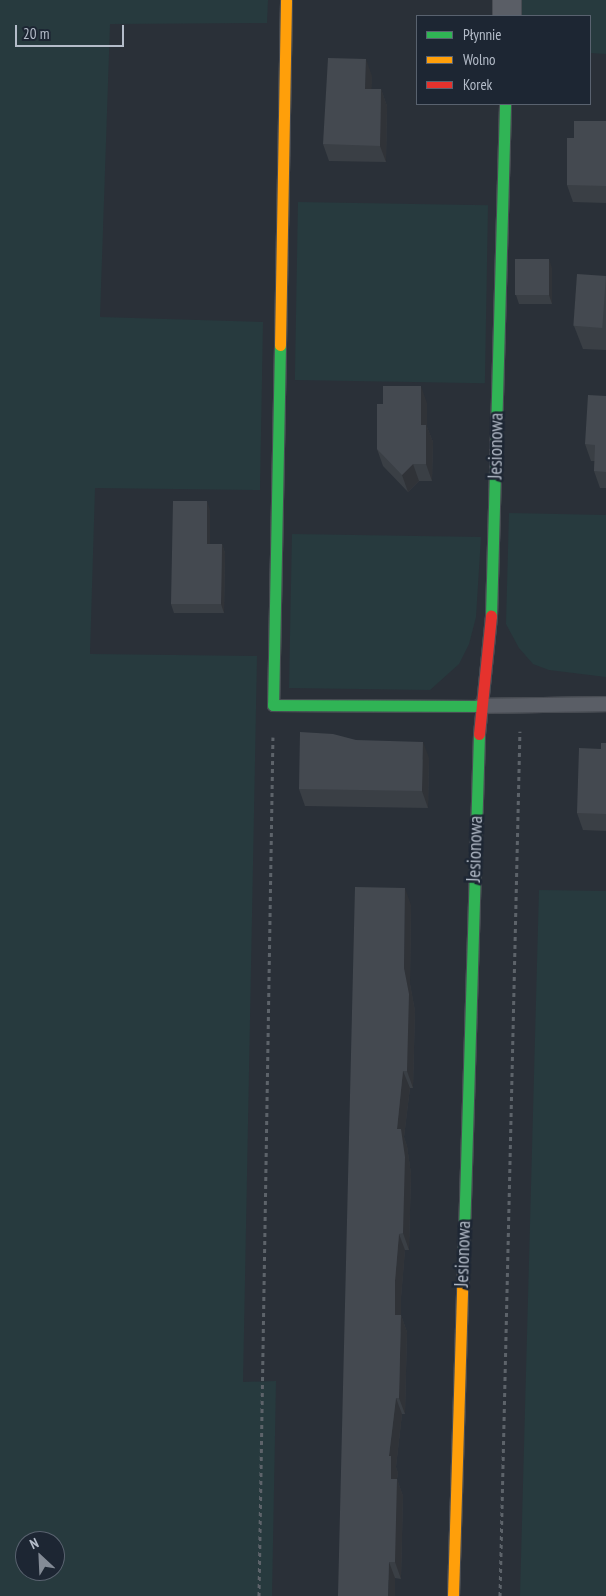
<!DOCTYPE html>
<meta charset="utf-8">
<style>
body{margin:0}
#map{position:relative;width:606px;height:1596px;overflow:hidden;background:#2a3038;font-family:"PT Sans Narrow",sans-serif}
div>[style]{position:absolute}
.green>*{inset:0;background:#273a3e;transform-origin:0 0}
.path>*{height:3px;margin-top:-1.5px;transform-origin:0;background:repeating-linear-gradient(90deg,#5d636a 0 4px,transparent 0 8px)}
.roads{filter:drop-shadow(1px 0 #484c53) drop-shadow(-1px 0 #484c53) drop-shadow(0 1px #484c53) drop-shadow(0 -1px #484c53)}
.lane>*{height:14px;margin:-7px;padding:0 7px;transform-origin:7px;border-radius:7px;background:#5a5e66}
.street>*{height:28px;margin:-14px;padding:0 14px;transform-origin:14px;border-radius:14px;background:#5a5e66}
.fast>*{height:11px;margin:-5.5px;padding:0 5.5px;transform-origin:5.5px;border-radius:5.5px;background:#30b455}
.slow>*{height:11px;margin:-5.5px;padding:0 5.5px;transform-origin:5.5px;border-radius:5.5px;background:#ff9f0a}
.jam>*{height:11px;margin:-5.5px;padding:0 5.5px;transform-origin:5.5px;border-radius:5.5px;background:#e5322d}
.wall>*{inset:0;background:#3a3f45}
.shaded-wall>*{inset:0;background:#303338}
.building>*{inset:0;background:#444950;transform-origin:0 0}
span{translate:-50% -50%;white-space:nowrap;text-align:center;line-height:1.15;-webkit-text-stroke:5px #1d2633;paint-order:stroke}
.street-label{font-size:19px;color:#b4bcc9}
.legend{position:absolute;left:416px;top:15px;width:175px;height:90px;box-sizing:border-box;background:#1d2633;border:1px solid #59626f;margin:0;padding:6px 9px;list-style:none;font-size:15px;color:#b4bcc9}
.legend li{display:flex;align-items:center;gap:10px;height:25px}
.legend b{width:25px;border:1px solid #59626f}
.north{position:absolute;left:15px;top:1531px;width:50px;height:50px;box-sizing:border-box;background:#1d2633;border:1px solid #59626f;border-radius:50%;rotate:335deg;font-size:14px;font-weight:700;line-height:20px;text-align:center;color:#b4bcc9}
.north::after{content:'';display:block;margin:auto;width:18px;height:22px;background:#848b96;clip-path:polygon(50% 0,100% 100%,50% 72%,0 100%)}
.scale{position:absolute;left:15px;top:25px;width:109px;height:22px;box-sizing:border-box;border:2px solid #b4bcc9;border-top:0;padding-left:6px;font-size:15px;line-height:18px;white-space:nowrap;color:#b4bcc9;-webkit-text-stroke:4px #1d2633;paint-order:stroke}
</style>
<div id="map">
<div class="green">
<i style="clip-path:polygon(evenodd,0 0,268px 0,267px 23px,110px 24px,100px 317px,263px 322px,260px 490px,95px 488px,90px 654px,257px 656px,243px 1382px,276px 1381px,272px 1596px,0 1596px,0 0,25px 1541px,55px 1541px,55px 1571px,25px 1571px,25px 1541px)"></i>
<i style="clip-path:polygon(521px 0,606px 0,606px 54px,590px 53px,590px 16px,520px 16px)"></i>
<i style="left:298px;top:202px;width:190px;height:178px;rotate:1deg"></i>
<i style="clip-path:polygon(509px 513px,606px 515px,606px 677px,549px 670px,533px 664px,519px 648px,506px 624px)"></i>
<i style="clip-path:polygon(292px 534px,481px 537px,476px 617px,469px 644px,459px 664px,430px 690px,289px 688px)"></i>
<i style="clip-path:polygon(539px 890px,606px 891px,606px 1596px,520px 1596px)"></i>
</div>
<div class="path">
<i style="left:259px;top:1596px;width:859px;rotate:-89.07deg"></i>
<i style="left:500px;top:1596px;width:865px;rotate:-88.68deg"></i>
</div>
<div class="roads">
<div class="lane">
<i style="left:480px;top:706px;width:126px;rotate:-0.9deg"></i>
</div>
<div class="street">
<i style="left:507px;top:16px;width:16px;rotate:-90deg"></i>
</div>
<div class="fast">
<i style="left:280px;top:345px;width:360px;rotate:91.1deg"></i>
<i style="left:273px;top:705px;width:207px;rotate:0.3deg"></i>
<i style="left:491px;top:616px;width:512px;rotate:-88.43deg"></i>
<i style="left:463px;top:1267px;width:533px;rotate:-88.28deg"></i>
</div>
<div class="slow">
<i style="left:280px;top:345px;width:345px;rotate:-89deg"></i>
<i style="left:453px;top:1596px;width:329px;rotate:-88.3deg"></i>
</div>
<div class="jam">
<i style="left:479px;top:734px;width:119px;rotate:-84.2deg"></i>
</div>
</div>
<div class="wall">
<i style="clip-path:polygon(372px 76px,371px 89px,381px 89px,387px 106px,386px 162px,329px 161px,323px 144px)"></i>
<i style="clip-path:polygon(606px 121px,606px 203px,573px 202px,567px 185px,574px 138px)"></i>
<i style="clip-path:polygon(552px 268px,552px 304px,519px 304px,516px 295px)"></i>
<i style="clip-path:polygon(606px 276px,606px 350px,583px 349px,574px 326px)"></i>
<i style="clip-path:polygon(606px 396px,606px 488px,600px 488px,594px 471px,595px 461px,591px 461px,585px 444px)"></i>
<i style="clip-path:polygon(427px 403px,427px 427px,433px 442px,432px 481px,419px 481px,408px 492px,383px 466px,377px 449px)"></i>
<i style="clip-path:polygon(210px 510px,210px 544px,222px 544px,225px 553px,224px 613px,174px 613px,171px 604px)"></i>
<i style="clip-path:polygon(606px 743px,606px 831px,583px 830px,577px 813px,601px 749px)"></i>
<i style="clip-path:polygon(429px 758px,428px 808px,305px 806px,299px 789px)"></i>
<i style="clip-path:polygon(411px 905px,410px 984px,415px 1011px,413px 1088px,410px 1088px,404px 1137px,407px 1146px,411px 1174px,409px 1250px,405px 1250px,401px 1298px,401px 1315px,407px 1332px,405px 1414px,402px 1414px,396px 1467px,398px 1473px,397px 1479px,403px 1496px,401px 1579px,395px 1578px,338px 1596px)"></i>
</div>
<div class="shaded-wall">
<i style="clip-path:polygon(366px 59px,372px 76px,371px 105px,365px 89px)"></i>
<i style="clip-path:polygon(381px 89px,387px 106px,386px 162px,380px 146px)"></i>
<i style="clip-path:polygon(549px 259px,552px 268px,552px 304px,549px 295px)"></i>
<i style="clip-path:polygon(421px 386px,427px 403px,427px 427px,433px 442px,432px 481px,426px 464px,421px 425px)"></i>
<i style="clip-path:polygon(413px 464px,419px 481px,408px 492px,402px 475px)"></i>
<i style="clip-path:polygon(207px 501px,210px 510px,210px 553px,207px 544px)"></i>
<i style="clip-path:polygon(222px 544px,225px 553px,224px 613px,221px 604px)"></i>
<i style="clip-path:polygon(423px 742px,429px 758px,428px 808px,422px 791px)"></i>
<i style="clip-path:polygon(405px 888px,411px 905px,410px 984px,415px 1011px,413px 1088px,407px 1071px,404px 968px)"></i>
<i style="clip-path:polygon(403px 1071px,410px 1088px,404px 1137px,407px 1146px,411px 1174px,409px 1250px,403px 1233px,397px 1129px)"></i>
<i style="clip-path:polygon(399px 1234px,405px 1250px,401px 1298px,401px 1332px,395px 1315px,395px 1281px)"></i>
<i style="clip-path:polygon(401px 1315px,407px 1332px,405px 1414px,399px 1398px)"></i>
<i style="clip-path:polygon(396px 1398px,402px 1414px,396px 1467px,398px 1473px,397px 1479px,403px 1496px,401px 1579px,395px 1562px,389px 1456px)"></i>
<i style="clip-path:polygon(389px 1562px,395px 1578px,395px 1596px,388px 1596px)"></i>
</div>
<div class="building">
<i style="clip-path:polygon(328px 58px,366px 59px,365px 89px,381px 89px,380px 146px,323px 144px)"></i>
<i style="clip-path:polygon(574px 121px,606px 121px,606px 186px,567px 185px,567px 138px,574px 138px)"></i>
<i style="left:515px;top:259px;width:34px;height:36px"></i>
<i style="left:577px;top:274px;width:29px;height:52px;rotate:4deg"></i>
<i style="clip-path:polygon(383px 386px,421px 386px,421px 425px,426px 425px,426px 464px,413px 464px,402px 475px,377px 449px,377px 404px,383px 404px)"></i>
<i style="clip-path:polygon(588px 395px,606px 396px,606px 472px,594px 471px,595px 445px,585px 444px)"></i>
<i style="clip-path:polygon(173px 501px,207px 501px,207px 544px,222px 544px,221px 604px,171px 604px)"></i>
<i style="clip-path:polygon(300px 732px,333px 734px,356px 740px,423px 742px,422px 791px,299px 789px)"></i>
<i style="clip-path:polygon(601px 743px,606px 743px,606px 814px,577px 813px,579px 748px,601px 749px)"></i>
<i style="clip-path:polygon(355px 887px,405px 888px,404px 968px,409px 994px,407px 1071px,403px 1071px,397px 1129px,401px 1129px,405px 1157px,403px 1233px,399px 1234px,395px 1281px,395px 1315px,401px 1315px,399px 1398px,396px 1398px,389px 1456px,391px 1456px,391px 1479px,397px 1479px,395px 1562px,389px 1562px,388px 1596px,338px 1596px)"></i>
</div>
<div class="street-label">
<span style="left:496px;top:446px;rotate:-89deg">Jesionowa</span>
<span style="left:475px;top:849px;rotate:-88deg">Jesionowa</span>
<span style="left:463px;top:1254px;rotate:-88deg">Jesionowa</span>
</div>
<ul class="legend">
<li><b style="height:6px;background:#30b455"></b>Płynnie</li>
<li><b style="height:6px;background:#ff9f0a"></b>Wolno</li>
<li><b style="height:6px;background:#e5322d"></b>Korek</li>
</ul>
<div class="north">N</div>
<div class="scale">20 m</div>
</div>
